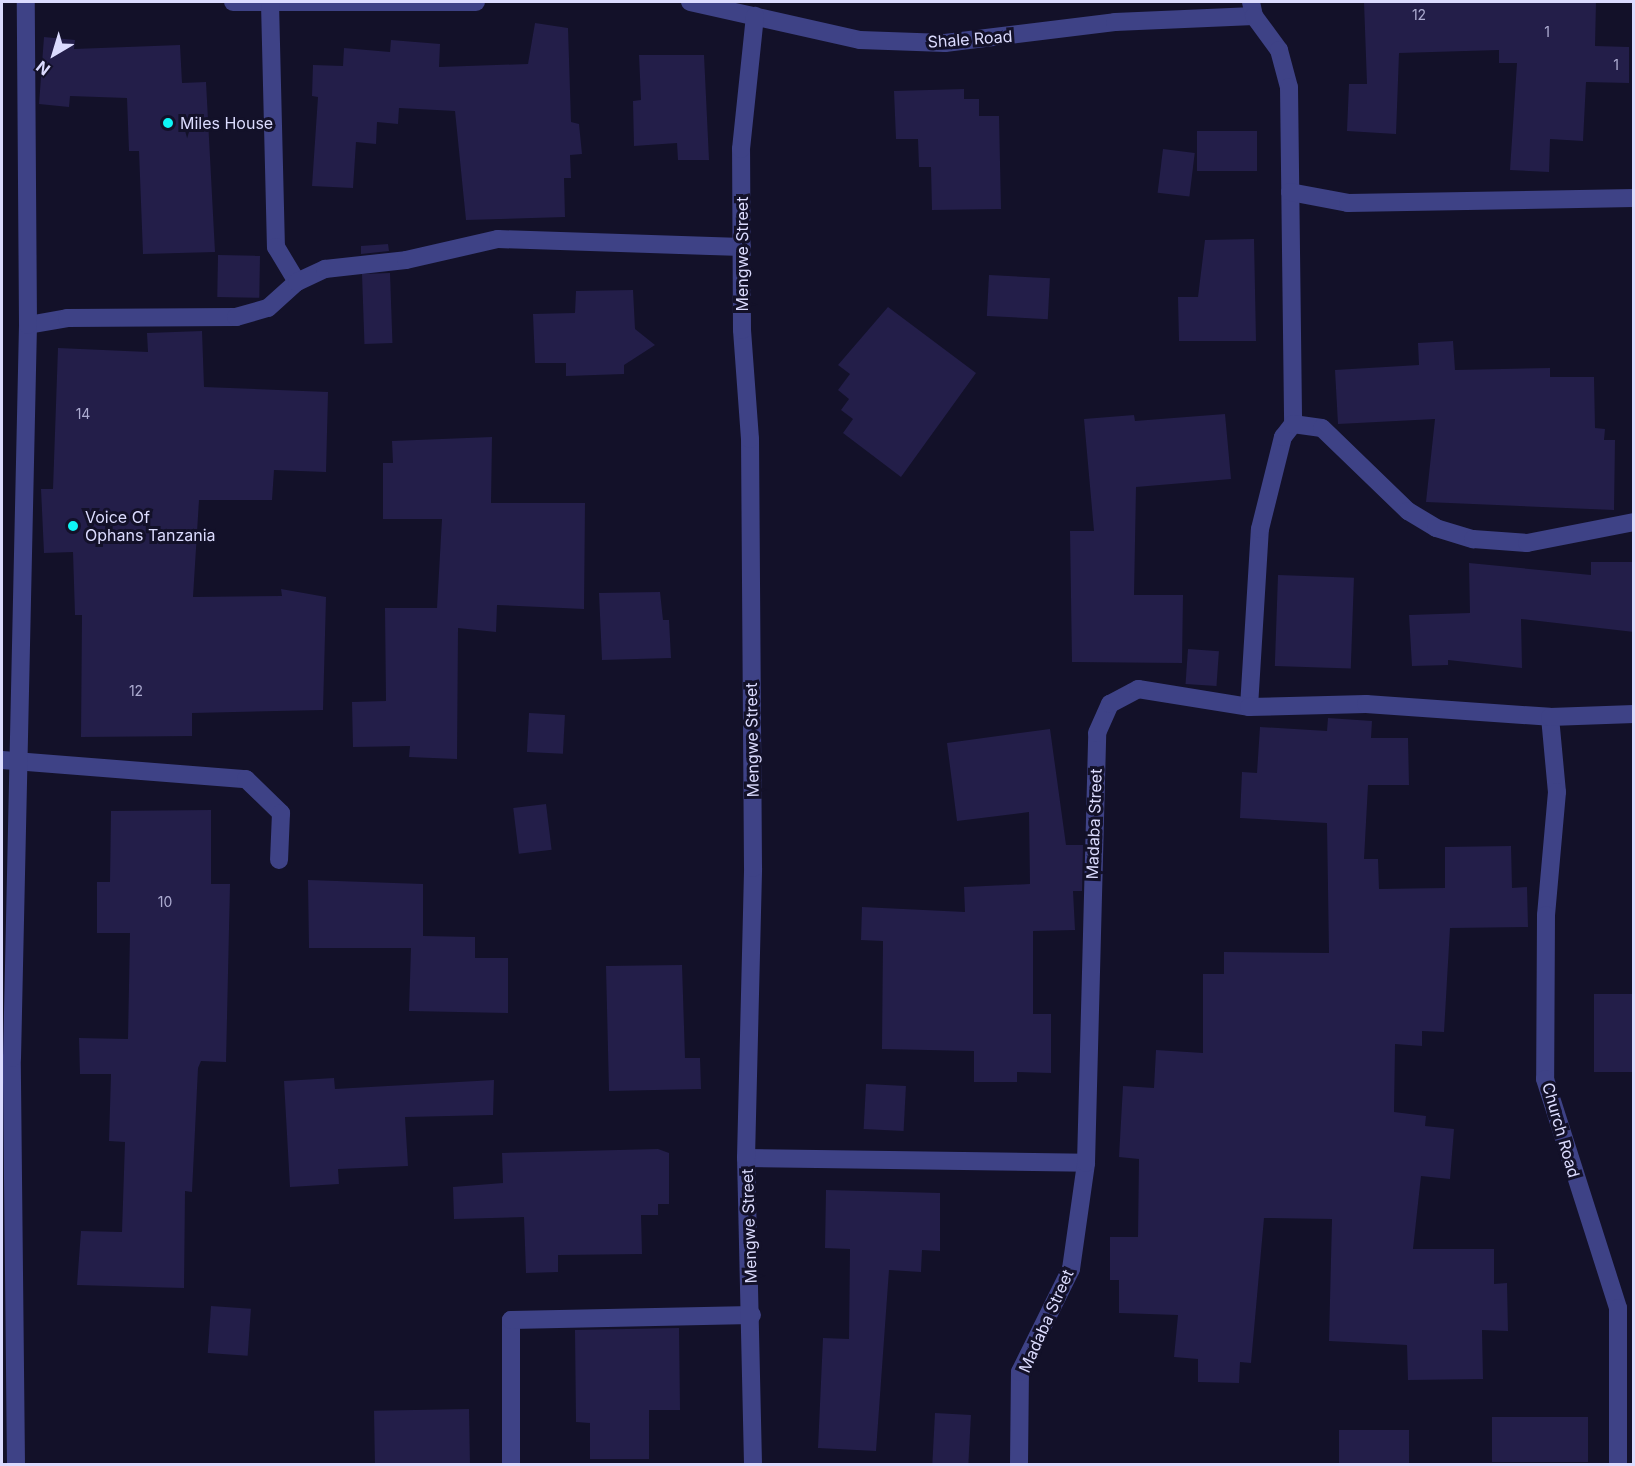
<!DOCTYPE html>
<style>
body{margin:0}
#map{position:relative;width:1635px;height:1466px;overflow:hidden;background:#131129;font-family:Inter,sans-serif}
div>[style]{position:absolute}
.building>*{inset:0;background:#231e49;transform-origin:0 0}
.minor>*{height:18px;margin:-9px;padding:0 9px;transform-origin:9px;border-radius:9px;background:#3e4286}
.dots>*{width:16px;height:16px;translate:-50% -50%;box-sizing:border-box;border:3px solid #131129;border-radius:50%}
span{translate:-50% -50%;white-space:nowrap;text-align:center;line-height:1.15;-webkit-text-stroke:6px #131129;paint-order:stroke}
.number-label{font-size:14px;color:#adacd1}
.number-label span{-webkit-text-stroke-width:0}
.street-label{font-size:16px;color:#dbdbfe}
.poi-label{font-size:16px;color:#dbdbfe}
.left{translate:0 -50%;text-align:left}
.frame{position:absolute;inset:0;border:3px solid #dbdbfe;pointer-events:none}
.north{position:absolute;left:24px;top:24px;width:60px;height:60px;-webkit-text-stroke:4px #131129;paint-order:stroke;rotate:218deg;font-size:16px;font-weight:700;line-height:24px;text-align:center;color:#dbdbfe}
.north::after{content:'';display:block;margin:auto;width:21px;height:27px;background:#dbdbfe;clip-path:polygon(50% 0,100% 100%,50% 72%,0 100%)}
</style>
<div id="map">
<div class="building">
<i style="clip-path:polygon(1364px 2px,1596px 2px,1595px 46px,1629px 47px,1629px 83px,1586px 82px,1583px 141px,1550px 139px,1549px 172px,1510px 170px,1517px 63px,1499px 63px,1499px 50px,1399px 53px,1396px 134px,1347px 131px,1349px 84px,1367px 84px)"></i>
<i style="clip-path:polygon(535px 23px,568px 28px,571px 122px,579px 124px,582px 154px,570px 155px,571px 178px,564px 178px,565px 217px,466px 220px,455px 111px,399px 108px,398px 124px,377px 122px,376px 144px,356px 142px,353px 188px,312px 186px,318px 97px,312px 96px,313px 65px,343px 66px,344px 48px,390px 52px,391px 40px,440px 44px,439px 67px,528px 64px)"></i>
<i style="clip-path:polygon(44px 37px,75px 40px,74px 49px,180px 45px,182px 83px,206px 82px,215px 252px,143px 254px,139px 151px,129px 151px,127px 98px,70px 96px,69px 107px,39px 104px)"></i>
<i style="clip-path:polygon(639px 55px,704px 55px,709px 160px,678px 160px,677px 143px,634px 146px,633px 101px,641px 100px)"></i>
<i style="clip-path:polygon(964px 89px,964px 99px,979px 99px,979px 116px,999px 116px,1001px 209px,932px 210px,931px 167px,919px 167px,918px 139px,896px 139px,894px 91px)"></i>
<i style="left:1197px;top:131px;width:60px;height:40px"></i>
<i style="left:1163px;top:149px;width:32px;height:44px;rotate:7deg"></i>
<i style="clip-path:polygon(1254px 239px,1256px 341px,1179px 341px,1178px 297px,1198px 297px,1205px 240px)"></i>
<i style="clip-path:polygon(388px 244px,389px 251px,361px 254px,361px 246px)"></i>
<i style="left:218px;top:255px;width:42px;height:42px;rotate:1deg"></i>
<i style="left:390px;top:273px;width:70px;height:28px;rotate:88deg"></i>
<i style="left:989px;top:275px;width:61px;height:41px;rotate:3deg"></i>
<i style="clip-path:polygon(633px 290px,635px 329px,655px 345px,624px 365px,624px 374px,566px 376px,566px 363px,535px 363px,533px 314px,575px 313px,576px 291px)"></i>
<i style="clip-path:polygon(888px 307px,976px 373px,901px 477px,843px 433px,853px 419px,841px 410px,849px 399px,838px 390px,850px 374px,838px 365px)"></i>
<i style="clip-path:polygon(202px 331px,204px 387px,328px 392px,326px 472px,274px 470px,272px 500px,199px 500px,193px 597px,282px 596px,281px 589px,326px 597px,323px 710px,192px 713px,192px 736px,81px 737px,82px 615px,75px 615px,73px 552px,44px 553px,41px 489px,53px 489px,58px 348px,148px 352px,147px 333px)"></i>
<i style="clip-path:polygon(1453px 341px,1455px 370px,1550px 368px,1550px 377px,1594px 377px,1595px 428px,1605px 429px,1604px 440px,1615px 440px,1614px 510px,1426px 502px,1435px 419px,1338px 424px,1335px 370px,1419px 365px,1418px 343px)"></i>
<i style="clip-path:polygon(1225px 414px,1231px 479px,1136px 487px,1134px 595px,1183px 595px,1182px 663px,1072px 662px,1070px 531px,1094px 531px,1084px 419px,1134px 415px,1135px 421px)"></i>
<i style="clip-path:polygon(492px 437px,491px 503px,585px 503px,584px 609px,497px 605px,496px 632px,458px 628px,457px 759px,409px 757px,410px 746px,353px 747px,352px 702px,386px 701px,385px 608px,437px 608px,442px 519px,383px 519px,383px 463px,393px 463px,392px 441px)"></i>
<i style="clip-path:polygon(1591px 562px,1634px 562px,1634px 632px,1521px 619px,1522px 668px,1448px 660px,1448px 665px,1412px 666px,1409px 615px,1470px 613px,1469px 563px,1591px 575px)"></i>
<i style="left:1278px;top:575px;width:76px;height:91px;rotate:2deg"></i>
<i style="clip-path:polygon(660px 592px,663px 620px,669px 620px,671px 658px,602px 660px,599px 593px)"></i>
<i style="left:1188px;top:649px;width:31px;height:35px;rotate:4deg"></i>
<i style="left:529px;top:713px;width:36px;height:39px;rotate:3deg"></i>
<i style="clip-path:polygon(1328px 718px,1372px 721px,1371px 738px,1408px 738px,1409px 785px,1368px 785px,1364px 859px,1378px 859px,1379px 889px,1445px 888px,1445px 847px,1511px 846px,1512px 888px,1527px 887px,1528px 927px,1450px 928px,1444px 1032px,1422px 1031px,1422px 1046px,1395px 1044px,1394px 1112px,1426px 1116px,1425px 1126px,1454px 1129px,1450px 1179px,1421px 1176px,1413px 1249px,1494px 1249px,1494px 1284px,1507px 1283px,1508px 1331px,1482px 1330px,1483px 1379px,1408px 1380px,1407px 1345px,1329px 1341px,1332px 1219px,1264px 1218px,1251px 1363px,1240px 1362px,1239px 1383px,1198px 1382px,1198px 1359px,1174px 1357px,1178px 1315px,1119px 1313px,1119px 1280px,1110px 1280px,1110px 1237px,1138px 1237px,1139px 1159px,1119px 1157px,1123px 1086px,1154px 1088px,1156px 1050px,1203px 1053px,1203px 974px,1224px 974px,1224px 952px,1329px 953px,1327px 823px,1240px 818px,1242px 772px,1257px 773px,1260px 727px,1327px 731px)"></i>
<i style="clip-path:polygon(1050px 729px,1066px 845px,1083px 845px,1082px 891px,1073px 891px,1075px 930px,1033px 931px,1033px 1014px,1051px 1014px,1051px 1073px,1017px 1072px,1017px 1082px,974px 1082px,974px 1051px,882px 1049px,883px 941px,861px 940px,862px 907px,965px 912px,964px 887px,1030px 884px,1029px 812px,957px 821px,947px 743px)"></i>
<i style="left:546px;top:804px;width:46px;height:33px;rotate:83deg"></i>
<i style="clip-path:polygon(211px 810px,211px 884px,230px 884px,226px 1062px,201px 1061px,198px 1068px,192px 1192px,185px 1191px,184px 1288px,77px 1285px,81px 1231px,122px 1232px,125px 1142px,109px 1141px,111px 1074px,80px 1074px,79px 1038px,128px 1039px,130px 933px,97px 933px,97px 882px,110px 882px,111px 811px)"></i>
<i style="clip-path:polygon(308px 880px,423px 884px,423px 936px,475px 937px,475px 958px,508px 958px,508px 1013px,409px 1011px,411px 948px,309px 948px)"></i>
<i style="clip-path:polygon(682px 965px,685px 1058px,700px 1058px,701px 1089px,609px 1091px,606px 966px)"></i>
<i style="left:1594px;top:994px;width:40px;height:78px"></i>
<i style="clip-path:polygon(334px 1078px,335px 1089px,494px 1080px,493px 1115px,405px 1117px,408px 1166px,338px 1169px,339px 1184px,290px 1187px,284px 1081px)"></i>
<i style="left:866px;top:1084px;width:40px;height:45px;rotate:3deg"></i>
<i style="clip-path:polygon(658px 1149px,669px 1153px,669px 1204px,658px 1204px,658px 1215px,641px 1215px,642px 1254px,558px 1255px,558px 1272px,526px 1273px,524px 1217px,454px 1219px,453px 1187px,503px 1183px,502px 1153px)"></i>
<i style="clip-path:polygon(826px 1190px,940px 1193px,940px 1251px,922px 1250px,921px 1272px,889px 1270px,876px 1451px,818px 1448px,823px 1338px,849px 1339px,850px 1249px,825px 1248px)"></i>
<i style="left:211px;top:1306px;width:40px;height:47px;rotate:4deg"></i>
<i style="clip-path:polygon(679px 1328px,680px 1410px,649px 1410px,649px 1459px,590px 1459px,590px 1423px,576px 1422px,575px 1330px)"></i>
<i style="left:469px;top:1409px;width:54px;height:95px;rotate:89deg"></i>
<i style="left:935px;top:1413px;width:36px;height:51px;rotate:3deg"></i>
<i style="left:1492px;top:1417px;width:96px;height:45px"></i>
<i style="left:1339px;top:1430px;width:70px;height:34px"></i>
</div>
<div class="minor">
<i style="left:233px;top:2px;width:243px"></i>
<i style="left:690px;top:2px;width:174px;rotate:12.6deg"></i>
<i style="left:860px;top:40px;width:85px;rotate:2deg"></i>
<i style="left:945px;top:43px;width:171px;rotate:-7deg"></i>
<i style="left:1115px;top:22px;width:139px;rotate:-2.5deg"></i>
<i style="left:1251px;top:2px;width:14px;rotate:78deg"></i>
<i style="left:1254px;top:16px;width:42px;rotate:53.7deg"></i>
<i style="left:1279px;top:50px;width:38px;rotate:75deg"></i>
<i style="left:1289px;top:87px;width:337px;rotate:89.3deg"></i>
<i style="left:270px;top:3px;width:244px;rotate:88.6deg"></i>
<i style="left:276px;top:247px;width:41px;rotate:59deg"></i>
<i style="left:1290px;top:192px;width:59px;rotate:10.7deg"></i>
<i style="left:1348px;top:203px;width:286px;rotate:-1deg"></i>
<i style="left:28px;top:325px;width:40px;rotate:-10deg"></i>
<i style="left:67px;top:318px;width:169px;rotate:-0.3deg"></i>
<i style="left:236px;top:317px;width:33px;rotate:-16deg"></i>
<i style="left:268px;top:308px;width:39px;rotate:-42deg"></i>
<i style="left:297px;top:282px;width:31px;rotate:-25deg"></i>
<i style="left:325px;top:269px;width:81px;rotate:-6.3deg"></i>
<i style="left:406px;top:260px;width:94px;rotate:-12.9deg"></i>
<i style="left:498px;top:239px;width:244px;rotate:1.9deg"></i>
<i style="left:1249px;top:707px;width:178px;rotate:-86.5deg"></i>
<i style="left:1260px;top:529px;width:95px;rotate:-76deg"></i>
<i style="left:1283px;top:437px;width:16px;rotate:-52deg"></i>
<i style="left:1293px;top:424px;width:29px;rotate:8deg"></i>
<i style="left:1322px;top:428px;width:120px;rotate:44deg"></i>
<i style="left:1408px;top:511px;width:33px;rotate:31deg"></i>
<i style="left:1436px;top:528px;width:39px;rotate:17deg"></i>
<i style="left:1473px;top:539px;width:54px;rotate:4.2deg"></i>
<i style="left:1527px;top:543px;width:109px;rotate:-11.1deg"></i>
<i style="left:1550px;top:717px;width:75px;rotate:84.7deg"></i>
<i style="left:1557px;top:792px;width:123px;rotate:95.1deg"></i>
<i style="left:1546px;top:915px;width:164px;rotate:90.3deg"></i>
<i style="left:1545px;top:1079px;width:240px;rotate:72.3deg"></i>
<i style="left:1618px;top:1308px;width:156px;rotate:90deg"></i>
<i style="left:2px;top:760px;width:245px;rotate:4.5deg"></i>
<i style="left:246px;top:779px;width:49px;rotate:44.2deg"></i>
<i style="left:281px;top:813px;width:47px;rotate:92.4deg"></i>
<i style="left:746px;top:1158px;width:340px;rotate:0.8deg"></i>
<i style="left:16px;top:1464px;width:406px;rotate:-90.6deg"></i>
<i style="left:12px;top:1058px;width:733px;rotate:-88.75deg"></i>
<i style="left:28px;top:325px;width:323px;rotate:-90.4deg"></i>
<i style="left:511px;top:1464px;width:144px;rotate:-90deg"></i>
<i style="left:511px;top:1320px;width:241px;rotate:-1.2deg"></i>
<i style="left:753px;top:1464px;width:306px;rotate:-91.3deg"></i>
<i style="left:746px;top:1158px;width:290px;rotate:-88.6deg"></i>
<i style="left:753px;top:868px;width:429px;rotate:-90.4deg"></i>
<i style="left:750px;top:439px;width:109px;rotate:-94.2deg"></i>
<i style="left:742px;top:330px;width:181px;rotate:-90.3deg"></i>
<i style="left:741px;top:149px;width:134px;rotate:-84deg"></i>
<i style="left:1019px;top:1464px;width:92px;rotate:-89.4deg"></i>
<i style="left:1020px;top:1372px;width:115px;rotate:-63.7deg"></i>
<i style="left:1071px;top:1269px;width:107px;rotate:-81.9deg"></i>
<i style="left:1086px;top:1163px;width:430px;rotate:-88.5deg"></i>
<i style="left:1097px;top:733px;width:32px;rotate:-66deg"></i>
<i style="left:1110px;top:704px;width:32px;rotate:-28deg"></i>
<i style="left:1138px;top:689px;width:112px;rotate:9.2deg"></i>
<i style="left:1249px;top:707px;width:117px;rotate:-1.5deg"></i>
<i style="left:1366px;top:704px;width:184px;rotate:4deg"></i>
<i style="left:1550px;top:717px;width:84px;rotate:-2deg"></i>
</div>
<div class="dots">
<i style="left:168px;top:123px;background:#0ef5f6"></i>
<i style="left:73px;top:526px;background:#0ef5f6"></i>
</div>
<div class="number-label">
<span style="left:1419px;top:15px">12</span>
<span style="left:1547px;top:32px">1</span>
<span style="left:1616px;top:65px">1</span>
<span style="left:83px;top:414px">14</span>
<span style="left:136px;top:691px">12</span>
<span style="left:165px;top:902px">10</span>
</div>
<div class="street-label">
<span style="left:970px;top:39px;rotate:-4deg">Shale Road</span>
<span style="left:742px;top:254px;rotate:-90deg">Mengwe Street</span>
<span style="left:752px;top:740px;rotate:-91deg">Mengwe Street</span>
<span style="left:1094px;top:824px;rotate:-88deg">Madaba Street</span>
<span style="left:1561px;top:1130px;rotate:74deg">Church Road</span>
<span style="left:749px;top:1226px;rotate:-92deg">Mengwe Street</span>
<span style="left:1046px;top:1321px;rotate:-66deg">Madaba Street</span>
</div>
<div class="poi-label">
<span class="left" style="left:180px;top:123px">Miles House</span>
<span class="left" style="left:85px;top:526px">Voice Of<br>Ophans Tanzania</span>
</div>
<div class="frame"></div>
<div class="north">N</div>
</div>
